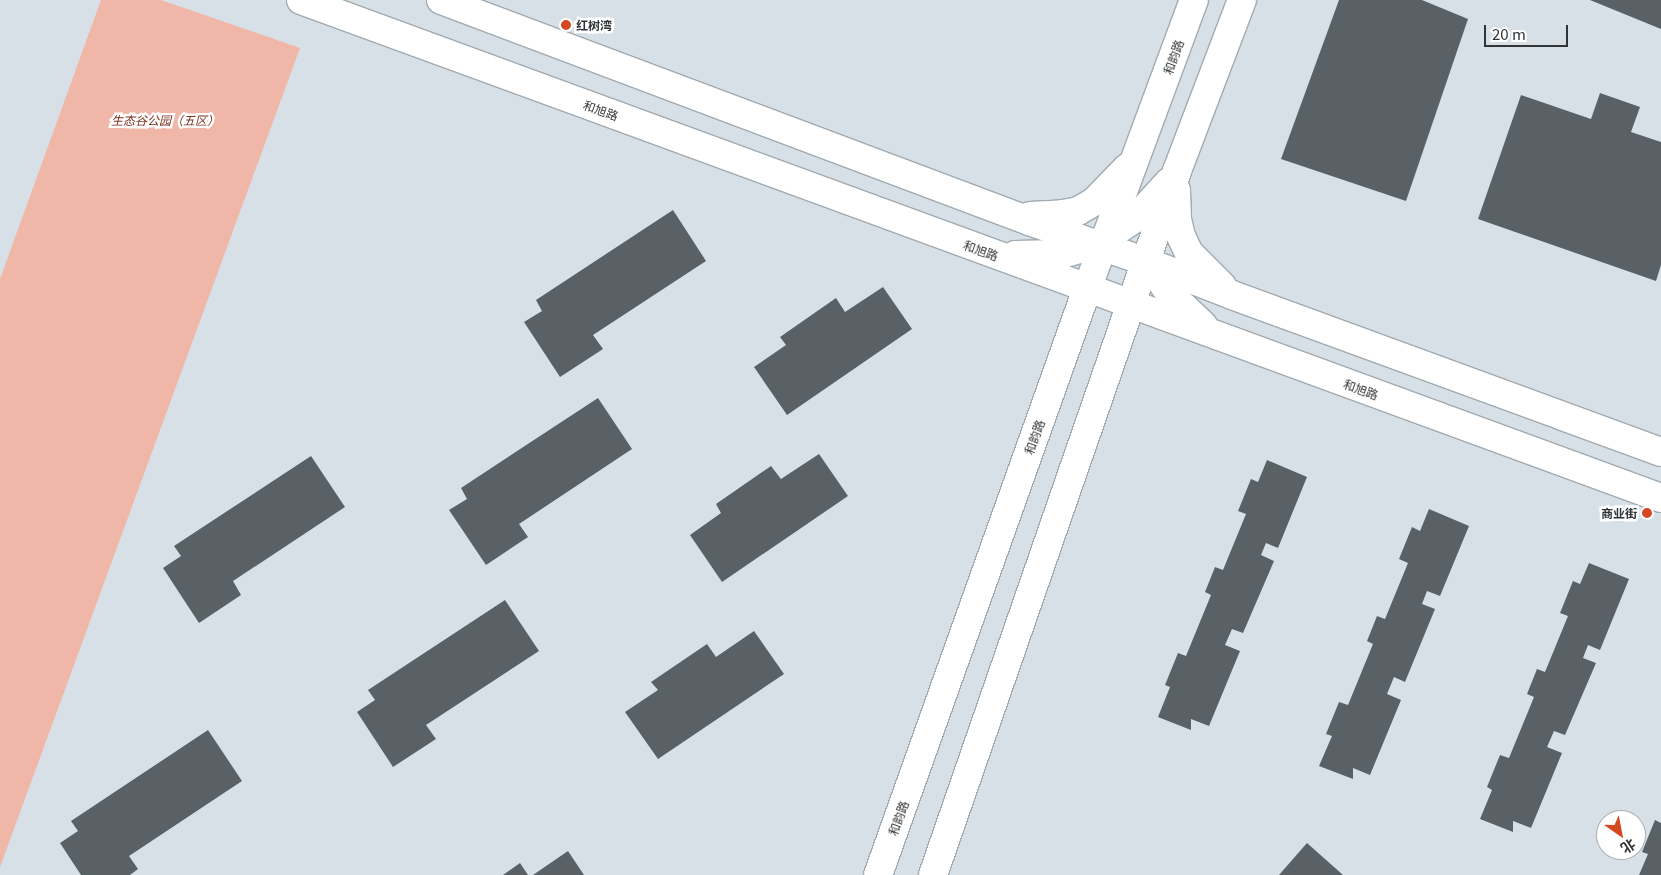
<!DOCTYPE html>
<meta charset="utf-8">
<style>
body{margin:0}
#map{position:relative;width:1661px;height:875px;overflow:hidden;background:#d6e0e6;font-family:Georgia,"Noto Sans SC",serif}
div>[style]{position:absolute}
.green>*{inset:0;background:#f0b7a8}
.building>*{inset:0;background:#596167}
.roads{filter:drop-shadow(1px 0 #a1aab0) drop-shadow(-1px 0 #a1aab0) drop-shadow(0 1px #a1aab0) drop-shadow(0 -1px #a1aab0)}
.secondary>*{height:28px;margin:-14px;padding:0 14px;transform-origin:14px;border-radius:14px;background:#fff}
.dots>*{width:14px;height:14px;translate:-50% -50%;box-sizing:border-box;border:2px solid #fff;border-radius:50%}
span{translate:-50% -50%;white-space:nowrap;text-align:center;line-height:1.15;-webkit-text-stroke:5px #fff;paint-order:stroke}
.poi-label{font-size:12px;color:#313437;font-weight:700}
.left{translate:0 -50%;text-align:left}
.right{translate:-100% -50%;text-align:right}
.street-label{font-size:12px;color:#313437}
.park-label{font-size:12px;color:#7d331f;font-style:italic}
.north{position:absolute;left:1596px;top:810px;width:50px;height:50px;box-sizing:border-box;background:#fff;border:1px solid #adaeaf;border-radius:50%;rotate:147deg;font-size:14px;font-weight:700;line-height:20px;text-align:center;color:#313437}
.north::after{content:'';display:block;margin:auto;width:18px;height:22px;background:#d24922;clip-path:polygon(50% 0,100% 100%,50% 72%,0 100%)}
.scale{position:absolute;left:1484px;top:25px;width:84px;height:22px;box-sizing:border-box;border:2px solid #313437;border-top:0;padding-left:6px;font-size:15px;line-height:18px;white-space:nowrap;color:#313437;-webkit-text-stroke:4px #fff;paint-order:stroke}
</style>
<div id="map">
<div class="green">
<i style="clip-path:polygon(101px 0,161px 0,300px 48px,0 867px,0 279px)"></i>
</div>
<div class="building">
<i style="clip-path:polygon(1339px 0,1422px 0,1468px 19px,1406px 201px,1281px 159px)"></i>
<i style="clip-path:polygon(1590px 0,1661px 0,1661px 29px)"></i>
<i style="clip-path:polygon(1600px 93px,1640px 107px,1631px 132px,1661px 142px,1661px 265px,1656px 281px,1478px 219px,1521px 95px,1591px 119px)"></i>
<i style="clip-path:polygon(673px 210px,706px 261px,593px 335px,603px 349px,560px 377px,524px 322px,542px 311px,536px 300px)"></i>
<i style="clip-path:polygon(883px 287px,912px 329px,787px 415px,754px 367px,786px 345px,780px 337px,836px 298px,845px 312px)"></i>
<i style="clip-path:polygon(598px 398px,632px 449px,519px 524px,528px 537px,486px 565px,449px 510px,467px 499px,461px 488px)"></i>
<i style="clip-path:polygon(819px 454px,848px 496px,722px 582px,690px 535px,721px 513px,716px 504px,771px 466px,781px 479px)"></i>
<i style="clip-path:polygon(311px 456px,345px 507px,233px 581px,241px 595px,199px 623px,163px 568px,181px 556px,174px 546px)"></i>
<i style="clip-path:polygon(1267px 460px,1307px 477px,1278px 548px,1266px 543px,1261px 555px,1274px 561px,1243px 633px,1232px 629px,1225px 645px,1240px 651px,1209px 726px,1191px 719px,1191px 730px,1158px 717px,1170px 687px,1165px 685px,1178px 653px,1186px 656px,1211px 595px,1205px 592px,1215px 567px,1223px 570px,1246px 514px,1238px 511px,1251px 479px,1258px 482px)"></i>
<i style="clip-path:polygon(1429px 509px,1469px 526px,1440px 596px,1427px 591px,1422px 604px,1435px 609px,1405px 682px,1394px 677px,1387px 694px,1401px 700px,1370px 775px,1353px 768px,1353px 779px,1319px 766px,1332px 736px,1326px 734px,1339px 702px,1348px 705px,1373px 644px,1367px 641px,1377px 616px,1385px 619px,1408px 563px,1399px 559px,1412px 527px,1420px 531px)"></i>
<i style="clip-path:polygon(1589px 563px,1629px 579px,1600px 650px,1588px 645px,1583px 658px,1596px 663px,1565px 735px,1554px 731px,1547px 747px,1562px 753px,1531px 828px,1513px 821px,1513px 832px,1480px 819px,1492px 790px,1487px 787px,1500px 755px,1509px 758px,1534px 697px,1527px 694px,1537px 669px,1545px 672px,1568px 616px,1560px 613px,1573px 581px,1580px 584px)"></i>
<i style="clip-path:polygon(505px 600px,539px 651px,426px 725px,436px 739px,393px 767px,357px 712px,375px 700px,368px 690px)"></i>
<i style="clip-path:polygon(754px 631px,784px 674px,658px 759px,625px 712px,658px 690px,651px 682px,707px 644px,716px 657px)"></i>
<i style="clip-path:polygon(208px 730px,242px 781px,129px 856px,138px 869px,130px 875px,81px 875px,60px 843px,78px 831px,71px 821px)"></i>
<i style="clip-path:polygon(1655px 820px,1661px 823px,1661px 875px,1639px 875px,1648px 854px,1642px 852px)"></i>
<i style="clip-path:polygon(1307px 843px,1343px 875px,1279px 875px)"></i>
<i style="clip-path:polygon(568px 851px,584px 875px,533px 875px)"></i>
<i style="clip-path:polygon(520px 863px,528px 875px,503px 875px)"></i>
</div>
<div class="roads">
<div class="secondary">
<i style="left:301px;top:0;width:1448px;rotate:20.11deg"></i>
<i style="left:441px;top:0;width:628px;rotate:20.6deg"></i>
<i style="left:1029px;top:221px;width:125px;rotate:19.2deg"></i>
<i style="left:1147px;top:262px;width:91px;rotate:21.2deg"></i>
<i style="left:1232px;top:295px;width:457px;rotate:20.1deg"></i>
<i style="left:1176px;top:190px;width:29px;rotate:88deg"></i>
<i style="left:1177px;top:219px;width:17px;rotate:77deg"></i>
<i style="left:1181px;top:236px;width:19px;rotate:65deg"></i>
<i style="left:1189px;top:253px;width:47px;rotate:45deg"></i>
<i style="left:1030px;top:216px;width:33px;rotate:-3deg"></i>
<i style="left:1063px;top:214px;width:15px;rotate:-11deg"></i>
<i style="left:1078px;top:211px;width:20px;rotate:-30deg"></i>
<i style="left:1095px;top:201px;width:46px;rotate:-45.9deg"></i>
<i style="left:1015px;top:255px;width:47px;rotate:-1.2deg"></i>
<i style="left:1062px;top:254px;width:35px;rotate:-16deg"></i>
<i style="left:1096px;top:244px;width:49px;rotate:-33.4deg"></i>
<i style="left:1137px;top:217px;width:47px;rotate:-47.6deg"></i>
<i style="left:1146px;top:260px;width:43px;rotate:54.5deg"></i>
<i style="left:1171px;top:295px;width:44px;rotate:43.2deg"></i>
<i style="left:878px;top:875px;width:622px;rotate:-70.37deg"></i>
<i style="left:1087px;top:289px;width:308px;rotate:-69.7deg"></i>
<i style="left:933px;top:875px;width:745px;rotate:-70.88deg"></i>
<i style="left:1177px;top:171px;width:183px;rotate:-69.2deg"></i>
</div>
</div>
<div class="dots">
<i style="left:566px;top:25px;background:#d24922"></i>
<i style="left:1647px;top:513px;background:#d24922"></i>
</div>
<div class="poi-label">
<span class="left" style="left:576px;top:25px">红树湾</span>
<span class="right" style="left:1637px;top:513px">商业街</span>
</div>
<div class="street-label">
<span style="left:1173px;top:57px;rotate:-70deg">和韵路</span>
<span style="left:601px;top:110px;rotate:20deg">和旭路</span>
<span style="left:981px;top:250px;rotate:20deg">和旭路</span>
<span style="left:1361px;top:389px;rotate:20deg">和旭路</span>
<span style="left:1034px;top:437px;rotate:-70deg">和韵路</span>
<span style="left:898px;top:818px;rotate:-70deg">和韵路</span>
</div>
<div class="park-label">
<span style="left:165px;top:120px">生态谷公园（五区）</span>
</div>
<div class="north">北</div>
<div class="scale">20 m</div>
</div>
